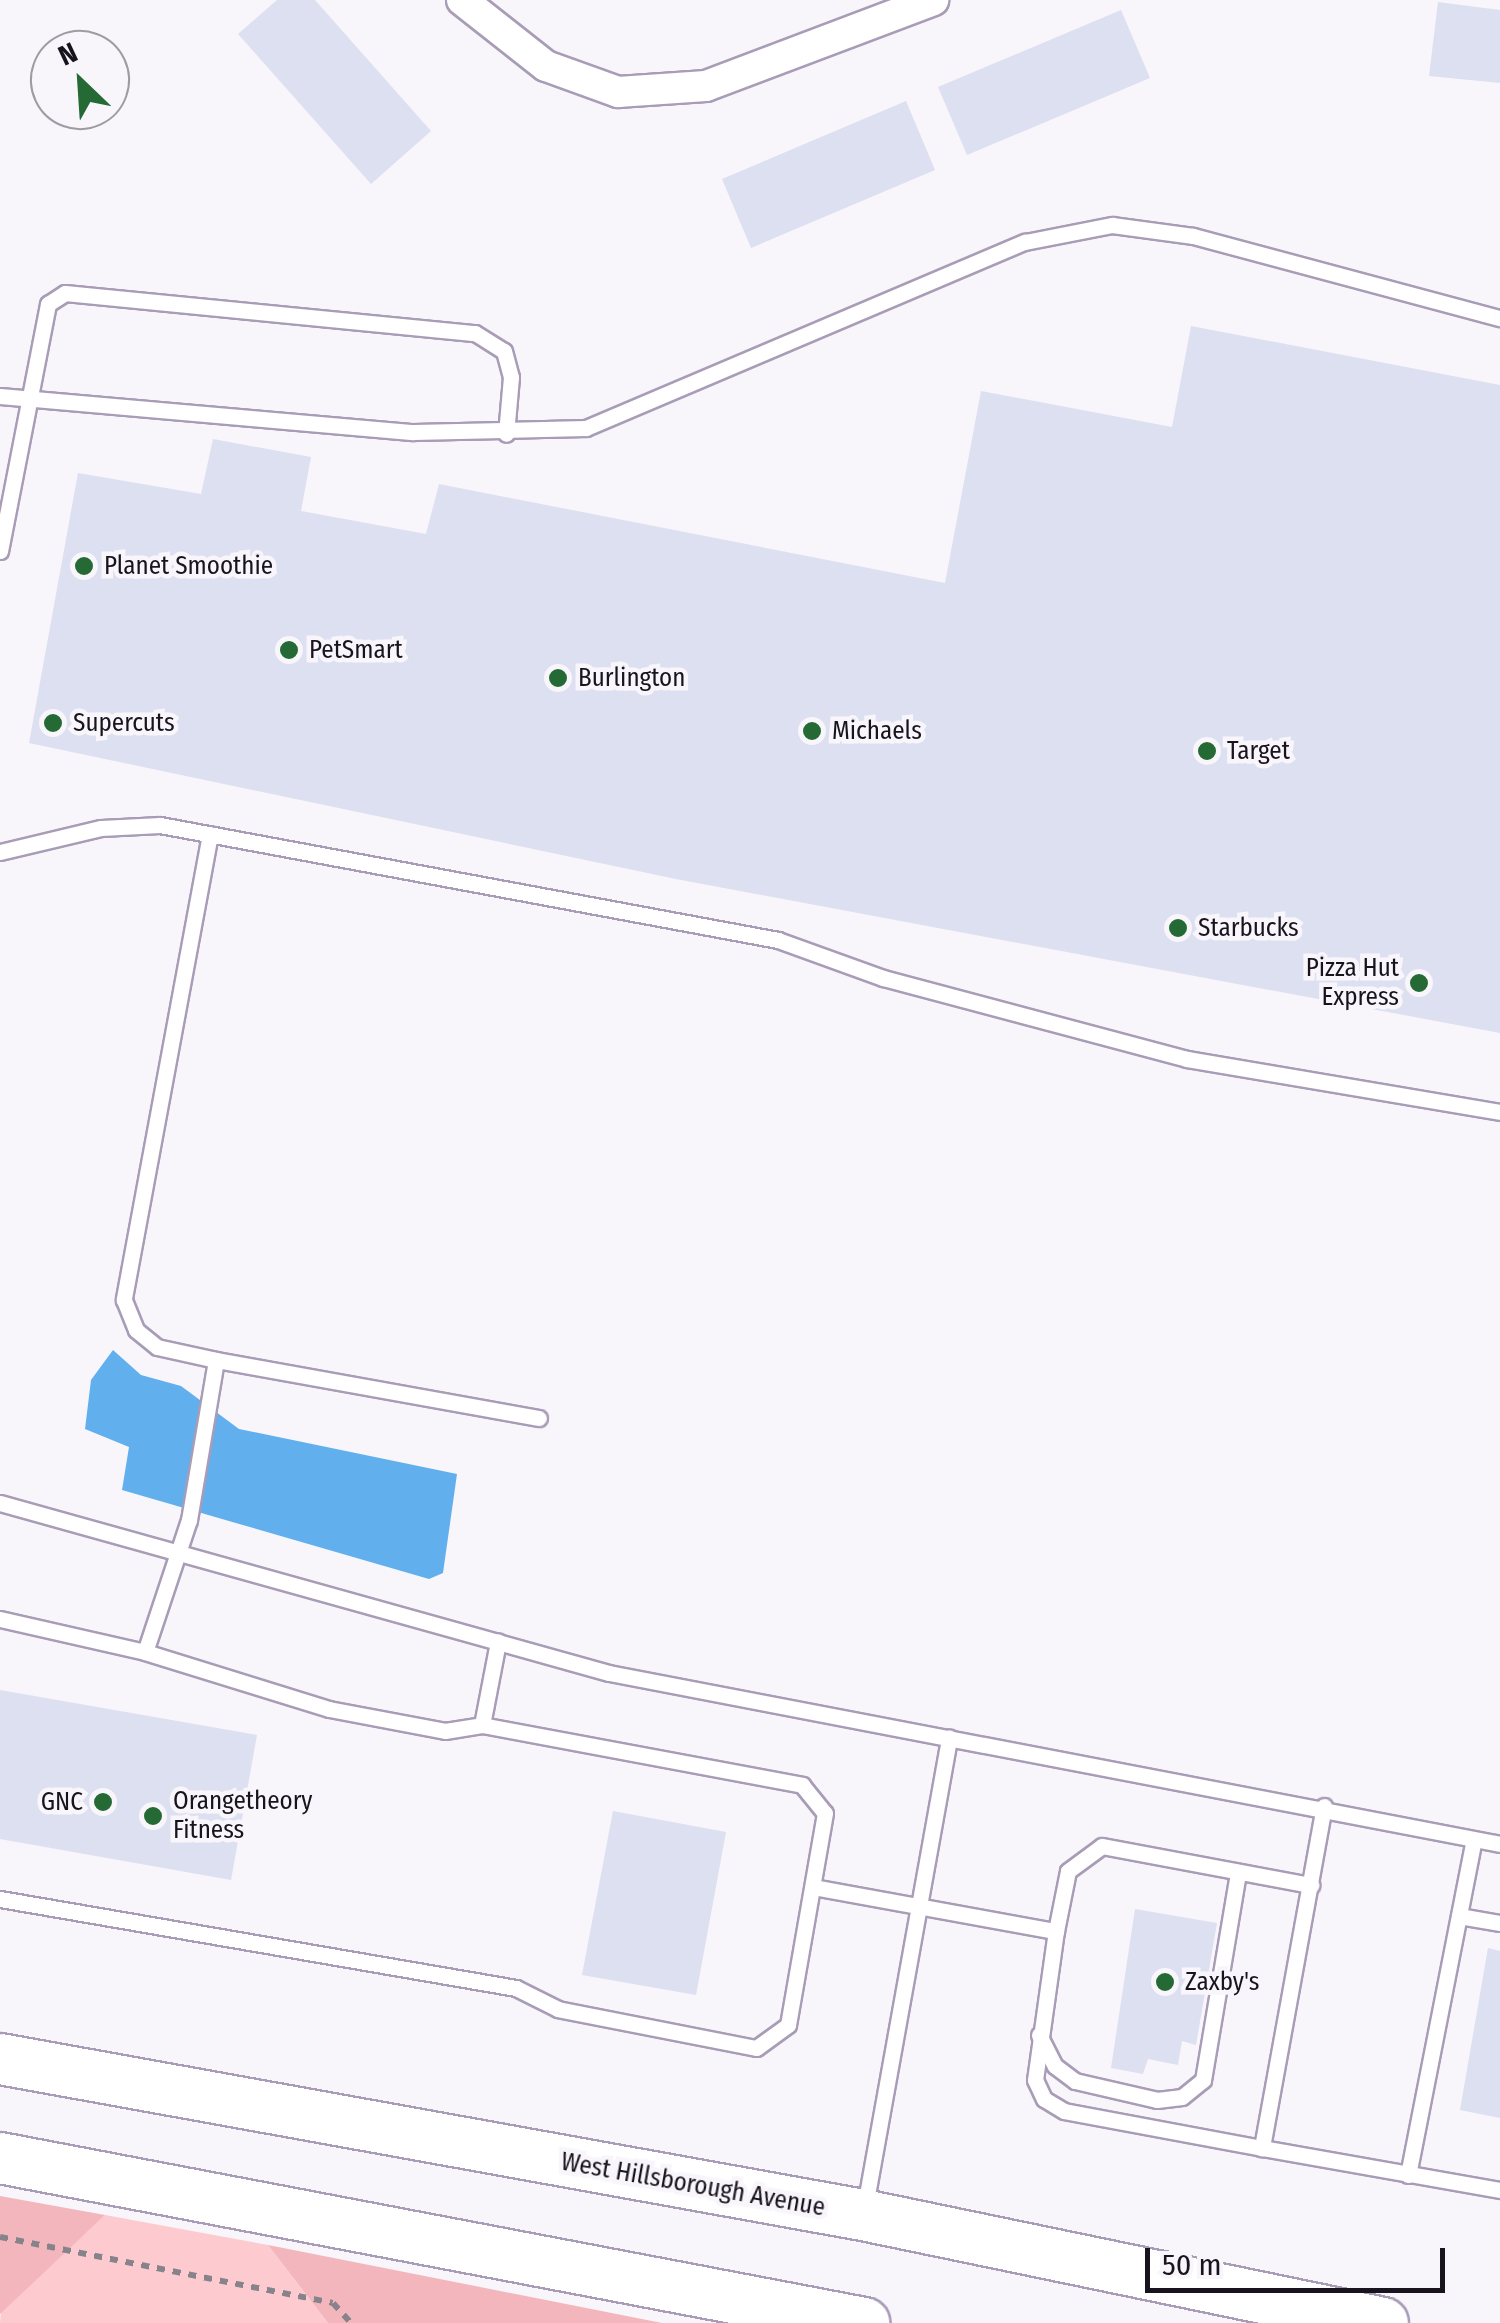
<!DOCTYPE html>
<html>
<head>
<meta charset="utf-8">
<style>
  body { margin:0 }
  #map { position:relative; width:1500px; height:2323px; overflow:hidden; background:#f8f5fb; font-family:"Fira Sans Condensed",sans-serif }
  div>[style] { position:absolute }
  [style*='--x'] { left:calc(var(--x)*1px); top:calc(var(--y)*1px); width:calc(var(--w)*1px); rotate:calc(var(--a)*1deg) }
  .green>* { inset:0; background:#fccacf }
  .forest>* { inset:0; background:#f3b6bd }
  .water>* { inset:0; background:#61b0ed }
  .building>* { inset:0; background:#dce0f1 }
  .path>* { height:6px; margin-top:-3px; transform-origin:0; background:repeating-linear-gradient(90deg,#87838b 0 8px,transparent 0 16px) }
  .roads { filter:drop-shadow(2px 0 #a99cb6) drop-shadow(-2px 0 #a99cb6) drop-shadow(0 2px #a99cb6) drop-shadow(0 -2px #a99cb6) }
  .service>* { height:15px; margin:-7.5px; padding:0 7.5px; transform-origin:7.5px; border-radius:7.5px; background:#fff }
  .minor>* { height:30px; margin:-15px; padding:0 15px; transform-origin:15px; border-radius:15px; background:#fff }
  .primary>* { height:50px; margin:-25px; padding:0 25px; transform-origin:25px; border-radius:25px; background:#fff }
  .dots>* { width:28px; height:28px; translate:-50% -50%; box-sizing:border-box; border:5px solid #f8f5fb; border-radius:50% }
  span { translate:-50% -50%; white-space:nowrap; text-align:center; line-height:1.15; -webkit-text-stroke:9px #f8f5fb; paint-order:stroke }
  .poi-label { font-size:25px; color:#18131d }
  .left { translate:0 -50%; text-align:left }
  .right { translate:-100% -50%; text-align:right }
  .street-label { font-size:25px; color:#18131d }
  .north { position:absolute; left:30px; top:30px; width:100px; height:100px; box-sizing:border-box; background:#f8f5fb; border:2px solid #9e9ba2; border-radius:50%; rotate:335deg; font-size:28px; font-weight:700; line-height:40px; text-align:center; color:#18131d }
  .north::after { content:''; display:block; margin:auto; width:35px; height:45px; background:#256934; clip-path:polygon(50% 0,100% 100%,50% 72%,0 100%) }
  .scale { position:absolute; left:1145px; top:2248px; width:300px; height:45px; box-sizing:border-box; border:5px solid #18131d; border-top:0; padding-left:12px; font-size:30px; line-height:35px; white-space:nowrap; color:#18131d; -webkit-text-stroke:8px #f8f5fb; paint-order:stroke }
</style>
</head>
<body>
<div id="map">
  <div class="green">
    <div style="clip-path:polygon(105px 2215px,268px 2245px,328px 2323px,0 2323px,1px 2311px)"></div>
  </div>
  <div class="forest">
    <div style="clip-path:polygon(0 2196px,105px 2215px,0 2314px)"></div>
    <div style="clip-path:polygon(268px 2245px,662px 2323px,328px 2323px)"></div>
  </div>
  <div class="water">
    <div style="clip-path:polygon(113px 1350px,141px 1375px,181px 1386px,239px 1429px,457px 1474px,443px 1573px,429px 1579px,122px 1490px,129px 1447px,85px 1429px,91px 1380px)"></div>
  </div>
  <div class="building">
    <div style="clip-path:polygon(277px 0,315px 0,431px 131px,371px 184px,238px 34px)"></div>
    <div style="clip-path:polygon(1438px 2px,1500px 10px,1500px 83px,1429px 76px)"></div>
    <div style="clip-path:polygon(1121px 10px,1150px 78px,967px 155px,938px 87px)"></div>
    <div style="clip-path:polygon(906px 101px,935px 170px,751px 248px,722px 179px)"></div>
    <div style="clip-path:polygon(1191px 326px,1500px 385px,1500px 1033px,676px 879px,29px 743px,78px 473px,201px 494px,213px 439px,311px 457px,301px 511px,426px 534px,439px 484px,945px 583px,981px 391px,1172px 427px)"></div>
    <div style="clip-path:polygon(0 1690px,257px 1735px,231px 1880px,0 1839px)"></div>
    <div style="clip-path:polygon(613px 1811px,726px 1832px,696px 1995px,582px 1975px)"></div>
    <div style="clip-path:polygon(1135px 1909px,1217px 1923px,1196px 2045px,1182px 2041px,1178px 2065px,1148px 2059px,1143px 2074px,1111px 2068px)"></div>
    <div style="clip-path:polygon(1488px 1948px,1500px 1951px,1500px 2118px,1460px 2110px)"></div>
  </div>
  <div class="path">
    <div style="--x:0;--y:2237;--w:339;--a:11.2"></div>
    <div style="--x:333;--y:2303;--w:27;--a:48"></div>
  </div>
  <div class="roads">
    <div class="service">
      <div style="--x:0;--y:396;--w:415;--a:5"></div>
      <div style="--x:413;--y:432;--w:173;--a:-1.3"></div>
      <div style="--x:586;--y:428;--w:477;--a:-23"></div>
      <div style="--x:1025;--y:242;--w:89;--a:-11.1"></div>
      <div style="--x:1112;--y:225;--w:82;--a:7.7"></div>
      <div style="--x:1193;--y:236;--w:318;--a:15"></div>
      <div style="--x:0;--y:551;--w:252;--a:-79"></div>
      <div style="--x:48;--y:304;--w:20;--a:-33"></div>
      <div style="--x:65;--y:293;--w:412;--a:5.6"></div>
      <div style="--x:475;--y:333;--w:34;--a:32"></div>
      <div style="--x:504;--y:351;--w:27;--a:75"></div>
      <div style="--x:511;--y:377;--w:57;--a:95"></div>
      <div style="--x:210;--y:834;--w:474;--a:100.5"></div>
      <div style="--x:124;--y:1300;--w:32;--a:68"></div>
      <div style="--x:136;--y:1330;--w:27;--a:39"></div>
      <div style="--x:157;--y:1347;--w:60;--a:12.4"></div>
      <div style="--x:216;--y:1360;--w:328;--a:10.2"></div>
      <div style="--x:0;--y:852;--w:104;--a:-13.4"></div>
      <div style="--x:101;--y:828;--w:59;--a:-2.9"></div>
      <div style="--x:160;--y:825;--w:629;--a:10.54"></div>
      <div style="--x:778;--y:940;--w:112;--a:19.9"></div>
      <div style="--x:883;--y:978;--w:315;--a:14.9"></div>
      <div style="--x:1187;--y:1059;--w:317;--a:9.6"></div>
      <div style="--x:0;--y:1503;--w:632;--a:15.6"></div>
      <div style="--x:609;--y:1673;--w:907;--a:10.86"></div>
      <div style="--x:0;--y:1619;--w:149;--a:12.8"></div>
      <div style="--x:145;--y:1652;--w:193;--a:17.2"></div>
      <div style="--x:329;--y:1709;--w:118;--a:10.7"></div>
      <div style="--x:445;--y:1731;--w:37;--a:-9"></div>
      <div style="--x:482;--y:1725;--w:326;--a:10.6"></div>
      <div style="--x:802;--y:1785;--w:36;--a:51"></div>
      <div style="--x:825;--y:1813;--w:215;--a:99.9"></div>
      <div style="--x:788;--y:2025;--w:39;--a:144"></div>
      <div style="--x:756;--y:2048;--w:202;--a:-168.9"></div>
      <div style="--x:558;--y:2009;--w:47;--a:-153.4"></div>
      <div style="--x:516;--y:1988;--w:524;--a:-170.21"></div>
      <div style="--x:145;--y:1652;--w:139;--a:-71.6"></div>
      <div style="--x:189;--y:1520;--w:162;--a:-80.4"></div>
      <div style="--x:482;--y:1725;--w:85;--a:-79.1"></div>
      <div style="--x:1324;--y:1806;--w:348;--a:100.3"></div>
      <div style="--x:1262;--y:2148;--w:242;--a:10"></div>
      <div style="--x:813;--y:1887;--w:247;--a:10.3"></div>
      <div style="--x:1459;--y:1916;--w:42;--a:9.7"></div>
      <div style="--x:1039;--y:2035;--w:35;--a:63"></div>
      <div style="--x:1055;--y:2066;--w:25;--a:37"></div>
      <div style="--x:1075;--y:2081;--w:84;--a:13"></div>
      <div style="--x:1157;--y:2100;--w:25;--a:-7"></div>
      <div style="--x:1182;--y:2097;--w:27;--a:-39"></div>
      <div style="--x:1203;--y:2080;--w:211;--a:-80.4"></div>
      <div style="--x:1262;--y:2148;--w:201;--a:-169.4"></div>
      <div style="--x:1064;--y:2111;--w:23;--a:-149"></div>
      <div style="--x:1044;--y:2099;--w:21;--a:-115"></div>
      <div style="--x:1035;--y:2080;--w:150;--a:-82"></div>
      <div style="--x:1056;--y:1931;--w:61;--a:-78.7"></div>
      <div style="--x:1068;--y:1871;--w:42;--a:-36.3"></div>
      <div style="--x:1102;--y:1846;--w:213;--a:10.6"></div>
      <div style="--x:1408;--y:2175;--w:342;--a:-78.9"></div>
      <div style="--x:865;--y:2206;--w:476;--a:-79.8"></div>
    </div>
    <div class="minor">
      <div style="--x:462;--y:0;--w:107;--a:38.2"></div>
      <div style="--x:546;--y:66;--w:77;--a:19.9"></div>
      <div style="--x:618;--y:92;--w:88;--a:-3.9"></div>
      <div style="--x:706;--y:86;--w:243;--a:-20.7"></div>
    </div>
    <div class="primary">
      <div style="--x:0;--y:2059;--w:877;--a:10.25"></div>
      <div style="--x:863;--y:2215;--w:531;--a:11.73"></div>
      <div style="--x:0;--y:2158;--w:880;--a:10.81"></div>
    </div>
  </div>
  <div class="dots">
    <div style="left:84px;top:566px;background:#256934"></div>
    <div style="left:289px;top:650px;background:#256934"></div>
    <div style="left:558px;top:678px;background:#256934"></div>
    <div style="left:53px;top:723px;background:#256934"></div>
    <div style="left:812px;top:731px;background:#256934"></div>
    <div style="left:1207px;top:751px;background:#256934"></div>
    <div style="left:1178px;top:928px;background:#256934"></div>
    <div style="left:1419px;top:983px;background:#256934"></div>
    <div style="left:103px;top:1802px;background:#256934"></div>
    <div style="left:153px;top:1816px;background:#256934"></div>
    <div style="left:1165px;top:1982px;background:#256934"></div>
  </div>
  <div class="poi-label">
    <span class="left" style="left:104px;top:566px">Planet Smoothie</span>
    <span class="left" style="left:309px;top:650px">PetSmart</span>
    <span class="left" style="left:578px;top:678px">Burlington</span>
    <span class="left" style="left:73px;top:723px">Supercuts</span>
    <span class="left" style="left:832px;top:731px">Michaels</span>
    <span class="left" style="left:1227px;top:751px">Target</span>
    <span class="left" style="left:1198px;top:928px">Starbucks</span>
    <span class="right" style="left:1399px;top:983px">Pizza Hut<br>Express</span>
    <span class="right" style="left:83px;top:1802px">GNC</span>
    <span class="left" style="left:173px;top:1816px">Orangetheory<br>Fitness</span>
    <span class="left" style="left:1185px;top:1982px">Zaxby's</span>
  </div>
  <div class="street-label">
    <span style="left:693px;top:2185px;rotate:10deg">West Hillsborough Avenue</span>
  </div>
  <div class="north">N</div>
  <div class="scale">50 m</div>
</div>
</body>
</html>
